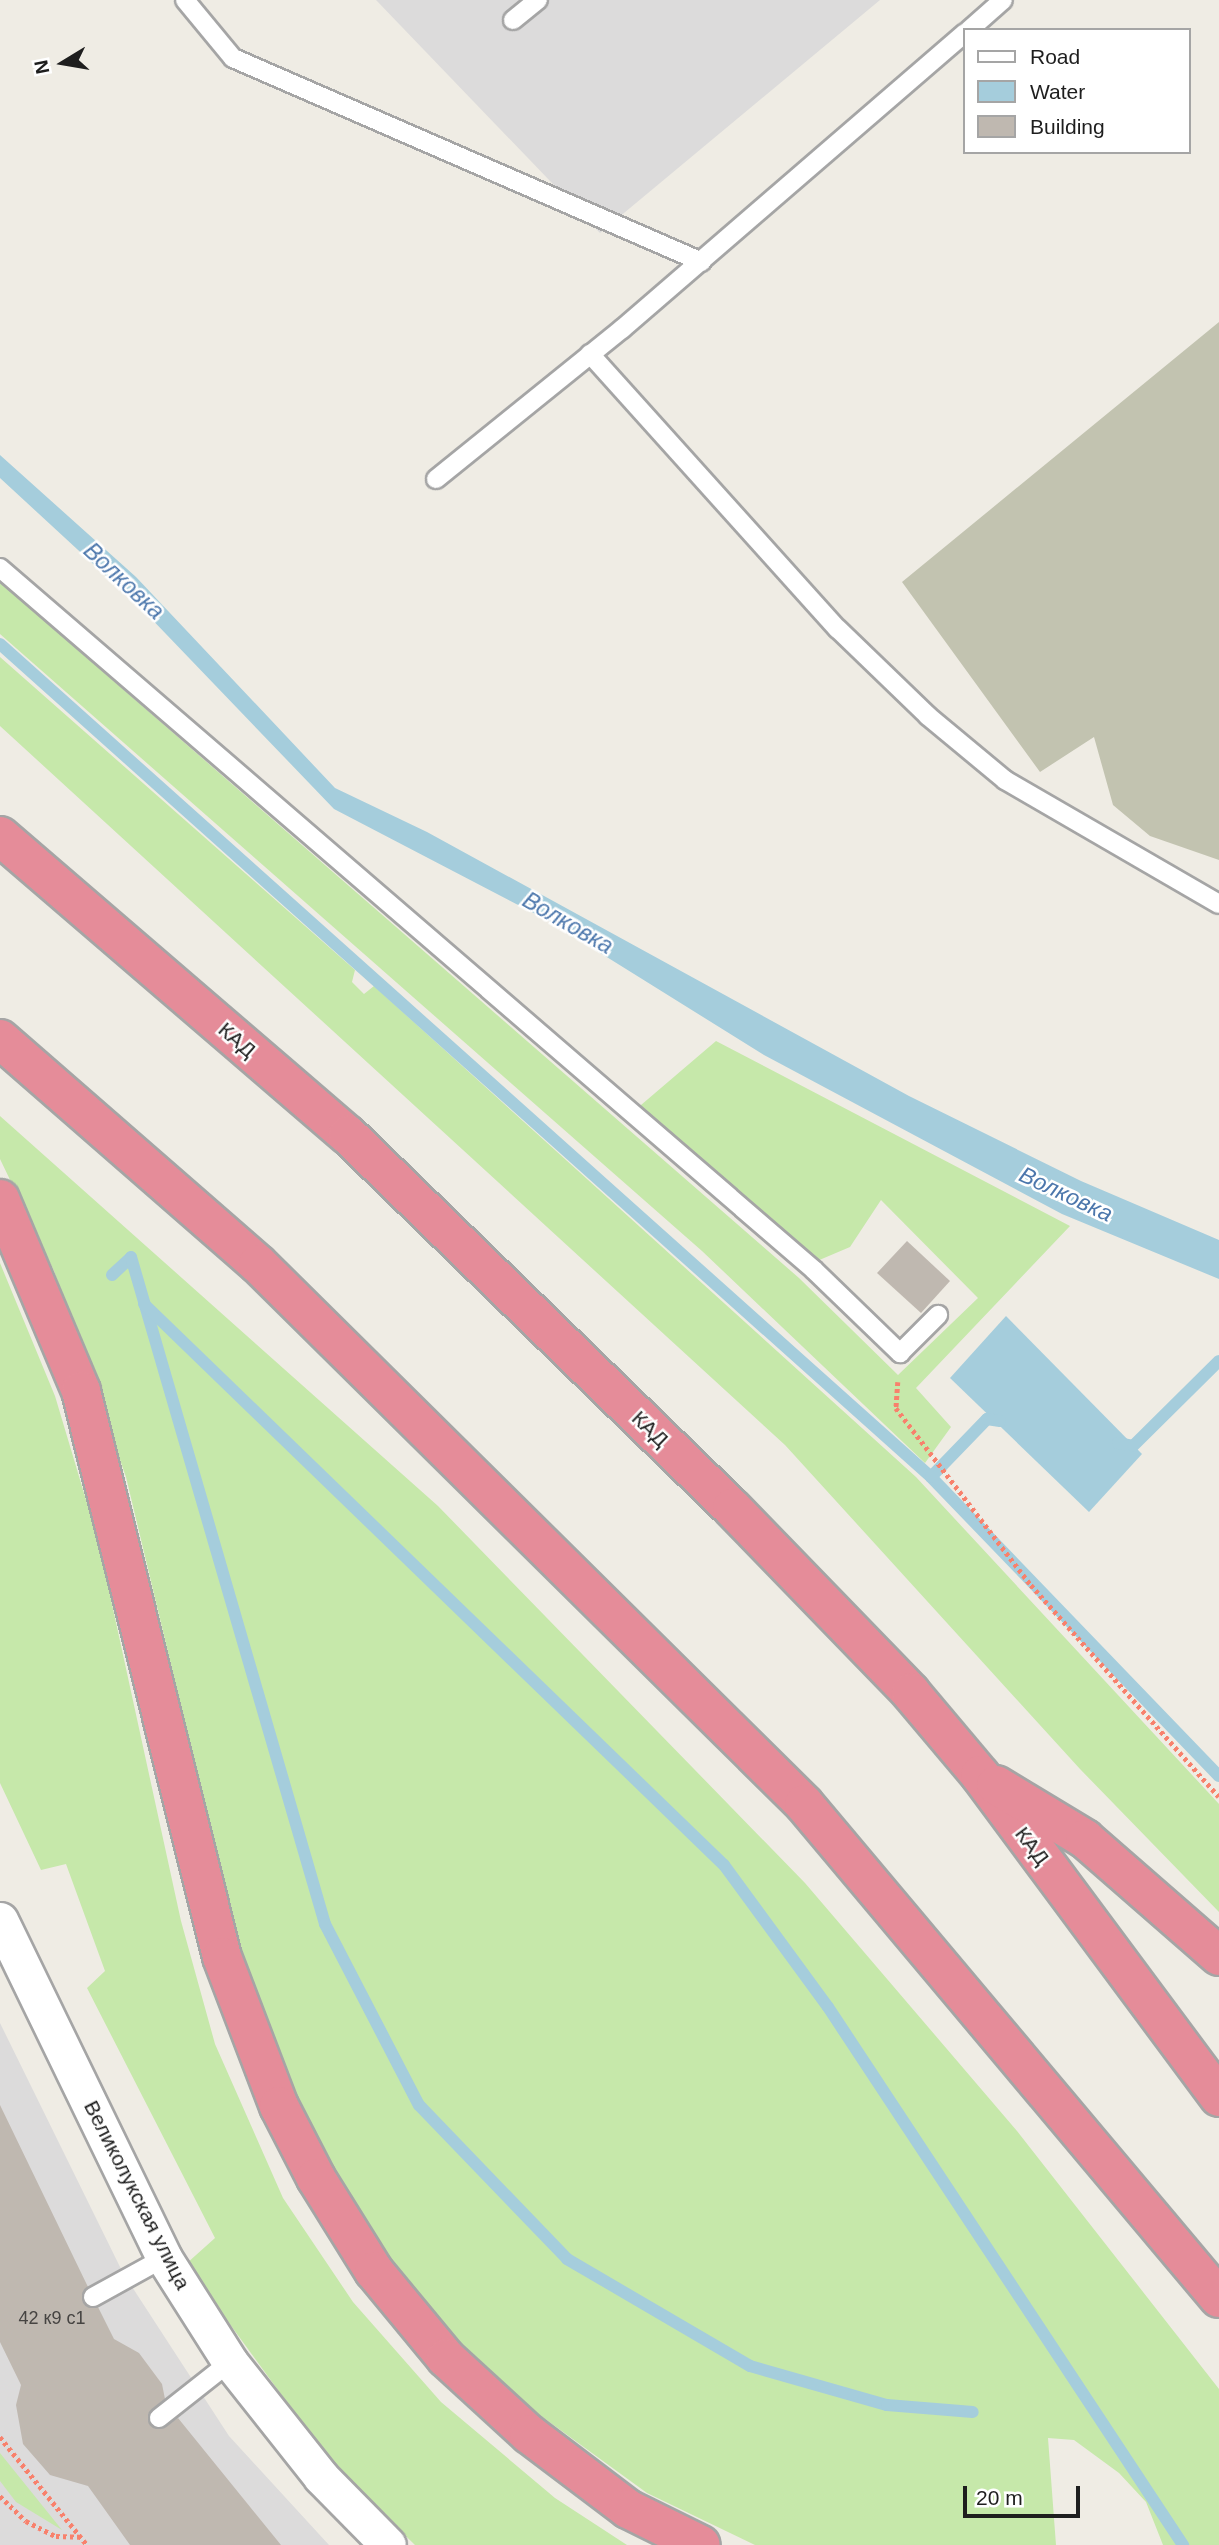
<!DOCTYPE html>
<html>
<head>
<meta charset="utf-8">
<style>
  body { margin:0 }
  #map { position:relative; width:1219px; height:2545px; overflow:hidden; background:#efece4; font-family:Arial,sans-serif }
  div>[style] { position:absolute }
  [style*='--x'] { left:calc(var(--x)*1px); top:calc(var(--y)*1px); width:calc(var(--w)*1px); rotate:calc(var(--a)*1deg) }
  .residential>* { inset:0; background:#dcdbdb }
  .construction>* { inset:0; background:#c2c3b0 }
  .grass>* { inset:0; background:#c6e8aa }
  .water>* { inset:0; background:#a5cddc }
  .stream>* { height:12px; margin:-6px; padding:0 6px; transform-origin:6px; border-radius:6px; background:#a5cddc }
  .building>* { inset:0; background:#bfb8b0 }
  .path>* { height:4.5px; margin-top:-2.25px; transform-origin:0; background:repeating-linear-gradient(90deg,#f8816c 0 3.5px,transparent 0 7px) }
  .roads { filter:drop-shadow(2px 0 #a5a5a5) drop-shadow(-2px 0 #a5a5a5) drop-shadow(0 2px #a5a5a5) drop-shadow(0 -2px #a5a5a5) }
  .lane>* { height:18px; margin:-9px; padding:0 9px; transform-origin:9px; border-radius:9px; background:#fff }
  .street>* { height:35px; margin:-17.5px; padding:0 17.5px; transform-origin:17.5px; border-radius:17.5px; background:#fff }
  .highway>* { height:38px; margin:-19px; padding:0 19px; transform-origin:19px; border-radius:19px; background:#e58c99 }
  span { translate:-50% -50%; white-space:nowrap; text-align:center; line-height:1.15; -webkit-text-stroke:5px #fff; paint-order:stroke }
  .number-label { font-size:18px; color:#464442 }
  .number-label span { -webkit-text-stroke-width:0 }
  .street-label { font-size:21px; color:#1e1e1e }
  .water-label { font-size:23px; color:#4c77ac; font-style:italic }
  .legend { position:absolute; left:963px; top:28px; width:228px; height:126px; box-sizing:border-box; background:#fff; border:2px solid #a5a5a5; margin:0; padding:9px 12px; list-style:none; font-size:21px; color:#1e1e1e }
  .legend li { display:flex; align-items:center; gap:14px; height:35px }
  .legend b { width:35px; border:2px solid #a5a5a5 }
  .north { position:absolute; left:28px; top:28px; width:70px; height:70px; -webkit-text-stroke:5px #fff; paint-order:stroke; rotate:259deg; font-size:19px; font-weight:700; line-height:28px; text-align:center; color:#1e1e1e }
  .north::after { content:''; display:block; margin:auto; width:24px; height:32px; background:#1e1e1e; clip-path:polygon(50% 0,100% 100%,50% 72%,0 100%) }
  .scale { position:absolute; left:963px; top:2486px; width:117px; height:32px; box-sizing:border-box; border:4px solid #1e1e1e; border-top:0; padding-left:9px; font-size:21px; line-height:24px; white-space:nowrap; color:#1e1e1e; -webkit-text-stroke:5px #fff; paint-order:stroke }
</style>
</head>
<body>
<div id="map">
  <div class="residential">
    <div style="clip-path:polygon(376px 0,880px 0,600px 233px)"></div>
    <div style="clip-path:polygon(0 2023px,123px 2273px,229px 2436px,329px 2545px,0 2545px)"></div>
  </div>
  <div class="construction">
    <div style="clip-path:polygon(1219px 322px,1219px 860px,1150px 836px,1113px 805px,1094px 737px,1040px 772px,902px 582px)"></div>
  </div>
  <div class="grass">
    <div style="clip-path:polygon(0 582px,799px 1278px,898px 1375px,978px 1298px,881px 1200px,850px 1247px,817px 1261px,634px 1111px,716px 1041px,1070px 1226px,916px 1388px,951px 1427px,925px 1463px,702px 1251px,0 634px)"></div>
    <div style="clip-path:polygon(0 657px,355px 970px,352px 982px,364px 994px,374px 986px,916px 1477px,1219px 1804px,1219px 1912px,1080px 1769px,785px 1445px,0 726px)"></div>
    <div style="clip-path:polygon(0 1116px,438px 1506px,805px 1883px,1017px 2131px,1219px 2389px,1219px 2545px,1163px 2545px,1146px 2502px,1119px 2473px,1074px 2440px,1048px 2438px,1056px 2545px,755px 2545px,647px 2493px,515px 2397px,461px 2347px,360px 2219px,294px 2101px,240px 1953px,126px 1477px,54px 1271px,0 1159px)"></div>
    <div style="clip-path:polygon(0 1263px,55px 1396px,98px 1540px,181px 1921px,215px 2044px,283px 2198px,353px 2302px,441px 2402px,555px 2498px,627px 2545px,415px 2545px,332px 2464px,186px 2264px,215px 2238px,87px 1988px,105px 1971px,66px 1864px,41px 1870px,0 1783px)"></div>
    <div style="clip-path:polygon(0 2453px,62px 2530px,16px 2502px,0 2481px)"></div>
  </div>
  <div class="water">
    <div style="clip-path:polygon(0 455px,136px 577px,335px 788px,427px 832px,909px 1096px,1081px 1181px,1219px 1240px,1219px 1279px,1062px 1214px,764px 1055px,549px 921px,334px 809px,142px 609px,0 478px)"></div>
    <div style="clip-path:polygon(1006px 1316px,1142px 1454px,1089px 1512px,950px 1378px)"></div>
  </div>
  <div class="stream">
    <div style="--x:0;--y:644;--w:1249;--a:41.82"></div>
    <div style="--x:931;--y:1477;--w:415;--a:46.1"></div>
    <div style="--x:112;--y:1275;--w:26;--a:-43"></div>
    <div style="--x:131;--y:1257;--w:695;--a:73.78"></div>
    <div style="--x:325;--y:1924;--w:204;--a:62.6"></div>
    <div style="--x:419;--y:2105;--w:214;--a:46.1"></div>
    <div style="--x:567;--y:2259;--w:212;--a:30.3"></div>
    <div style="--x:750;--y:2366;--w:142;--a:15.9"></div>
    <div style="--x:887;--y:2405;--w:86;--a:4.7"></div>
    <div style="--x:144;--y:1304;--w:807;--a:44.05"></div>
    <div style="--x:724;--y:1865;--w:176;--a:53.8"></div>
    <div style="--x:828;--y:2007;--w:645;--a:56.58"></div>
    <div style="--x:1118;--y:1443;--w:15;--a:11"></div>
    <div style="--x:1133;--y:1446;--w:121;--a:-44.7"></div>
    <div style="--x:931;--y:1477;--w:81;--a:-46"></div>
    <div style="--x:987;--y:1419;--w:13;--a:9"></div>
  </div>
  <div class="building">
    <div style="clip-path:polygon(907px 1241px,950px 1281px,921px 1313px,877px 1273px)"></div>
    <div style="clip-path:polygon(0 2105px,88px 2287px,83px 2303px,98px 2307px,114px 2339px,139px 2353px,162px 2384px,165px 2399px,149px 2413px,150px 2424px,161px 2429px,178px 2418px,281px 2545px,130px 2545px,88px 2486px,50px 2475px,23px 2444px,16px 2405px,21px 2385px,0 2342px)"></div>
  </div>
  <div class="path">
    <div style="--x:898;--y:1382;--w:26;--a:94"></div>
    <div style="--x:896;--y:1408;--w:223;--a:52.7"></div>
    <div style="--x:1031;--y:1585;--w:283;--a:48.4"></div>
    <div style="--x:0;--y:2437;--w:139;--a:51.1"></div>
    <div style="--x:0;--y:2496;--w:36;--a:44"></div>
    <div style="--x:26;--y:2521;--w:34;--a:27"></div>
    <div style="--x:56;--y:2536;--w:24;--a:2"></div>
  </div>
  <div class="roads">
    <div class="lane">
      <div style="--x:185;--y:0;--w:75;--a:50.4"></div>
      <div style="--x:233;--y:58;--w:511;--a:23.51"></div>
      <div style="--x:513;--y:20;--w:32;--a:-39"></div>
      <div style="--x:969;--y:30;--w:45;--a:-41.4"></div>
      <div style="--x:590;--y:354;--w:370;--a:48"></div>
      <div style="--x:838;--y:629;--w:125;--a:44"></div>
      <div style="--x:928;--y:716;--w:100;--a:39.7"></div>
      <div style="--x:1005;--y:780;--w:247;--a:30.1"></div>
      <div style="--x:436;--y:479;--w:239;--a:-38.9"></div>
      <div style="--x:622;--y:329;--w:453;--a:-40.8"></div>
      <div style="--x:0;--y:568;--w:1075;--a:40.77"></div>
      <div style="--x:814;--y:1270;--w:120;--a:44"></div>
      <div style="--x:900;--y:1353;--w:54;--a:-45"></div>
      <div style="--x:93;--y:2297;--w:81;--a:-28.8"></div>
      <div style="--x:159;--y:2418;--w:90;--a:-38.3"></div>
    </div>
    <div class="street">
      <div style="--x:0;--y:1920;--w:376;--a:64.1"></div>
      <div style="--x:164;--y:2258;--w:123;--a:57.6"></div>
      <div style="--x:230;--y:2362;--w:147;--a:51.6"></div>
      <div style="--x:321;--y:2477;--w:95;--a:45.4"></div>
    </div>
    <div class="highway">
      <div style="--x:0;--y:836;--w:459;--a:40.7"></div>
      <div style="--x:348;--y:1135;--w:535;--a:44.17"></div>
      <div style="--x:732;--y:1508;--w:257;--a:45.9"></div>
      <div style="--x:911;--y:1693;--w:107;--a:49.9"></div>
      <div style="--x:980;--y:1775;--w:401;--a:53.4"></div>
      <div style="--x:0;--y:1039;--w:342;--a:41.1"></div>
      <div style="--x:258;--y:1264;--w:768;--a:44.68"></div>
      <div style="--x:804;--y:1804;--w:645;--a:49.97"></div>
      <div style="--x:0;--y:1199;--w:208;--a:67.1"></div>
      <div style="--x:81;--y:1391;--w:583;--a:76.01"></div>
      <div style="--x:222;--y:1957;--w:160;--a:69.1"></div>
      <div style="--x:279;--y:2106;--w:81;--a:62.8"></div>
      <div style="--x:316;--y:2178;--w:110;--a:58.1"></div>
      <div style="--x:374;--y:2271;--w:113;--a:50.4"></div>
      <div style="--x:446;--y:2358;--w:113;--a:42.5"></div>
      <div style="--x:529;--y:2434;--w:124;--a:37.1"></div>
      <div style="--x:628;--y:2509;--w:81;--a:26.3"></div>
      <div style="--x:996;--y:1785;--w:104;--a:31.2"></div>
      <div style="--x:1085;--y:1839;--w:178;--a:41.1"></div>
    </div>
  </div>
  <div class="number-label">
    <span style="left:52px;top:2318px">42 к9 с1</span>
  </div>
  <div class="street-label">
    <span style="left:237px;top:1040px;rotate:41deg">КАД</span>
    <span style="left:650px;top:1429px;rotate:44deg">КАД</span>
    <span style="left:1032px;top:1846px;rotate:53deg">КАД</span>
    <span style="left:137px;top:2195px;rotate:63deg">Великолукская улица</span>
  </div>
  <div class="water-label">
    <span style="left:124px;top:581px;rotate:43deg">Волковка</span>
    <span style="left:568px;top:923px;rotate:30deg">Волковка</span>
    <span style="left:1066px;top:1194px;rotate:25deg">Волковка</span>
  </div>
  <ul class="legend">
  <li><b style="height:9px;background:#fff"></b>Road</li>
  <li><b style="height:19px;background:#a5cddc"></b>Water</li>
  <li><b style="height:19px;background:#bfb8b0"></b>Building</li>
  </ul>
  <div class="north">N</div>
  <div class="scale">20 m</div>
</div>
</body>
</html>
